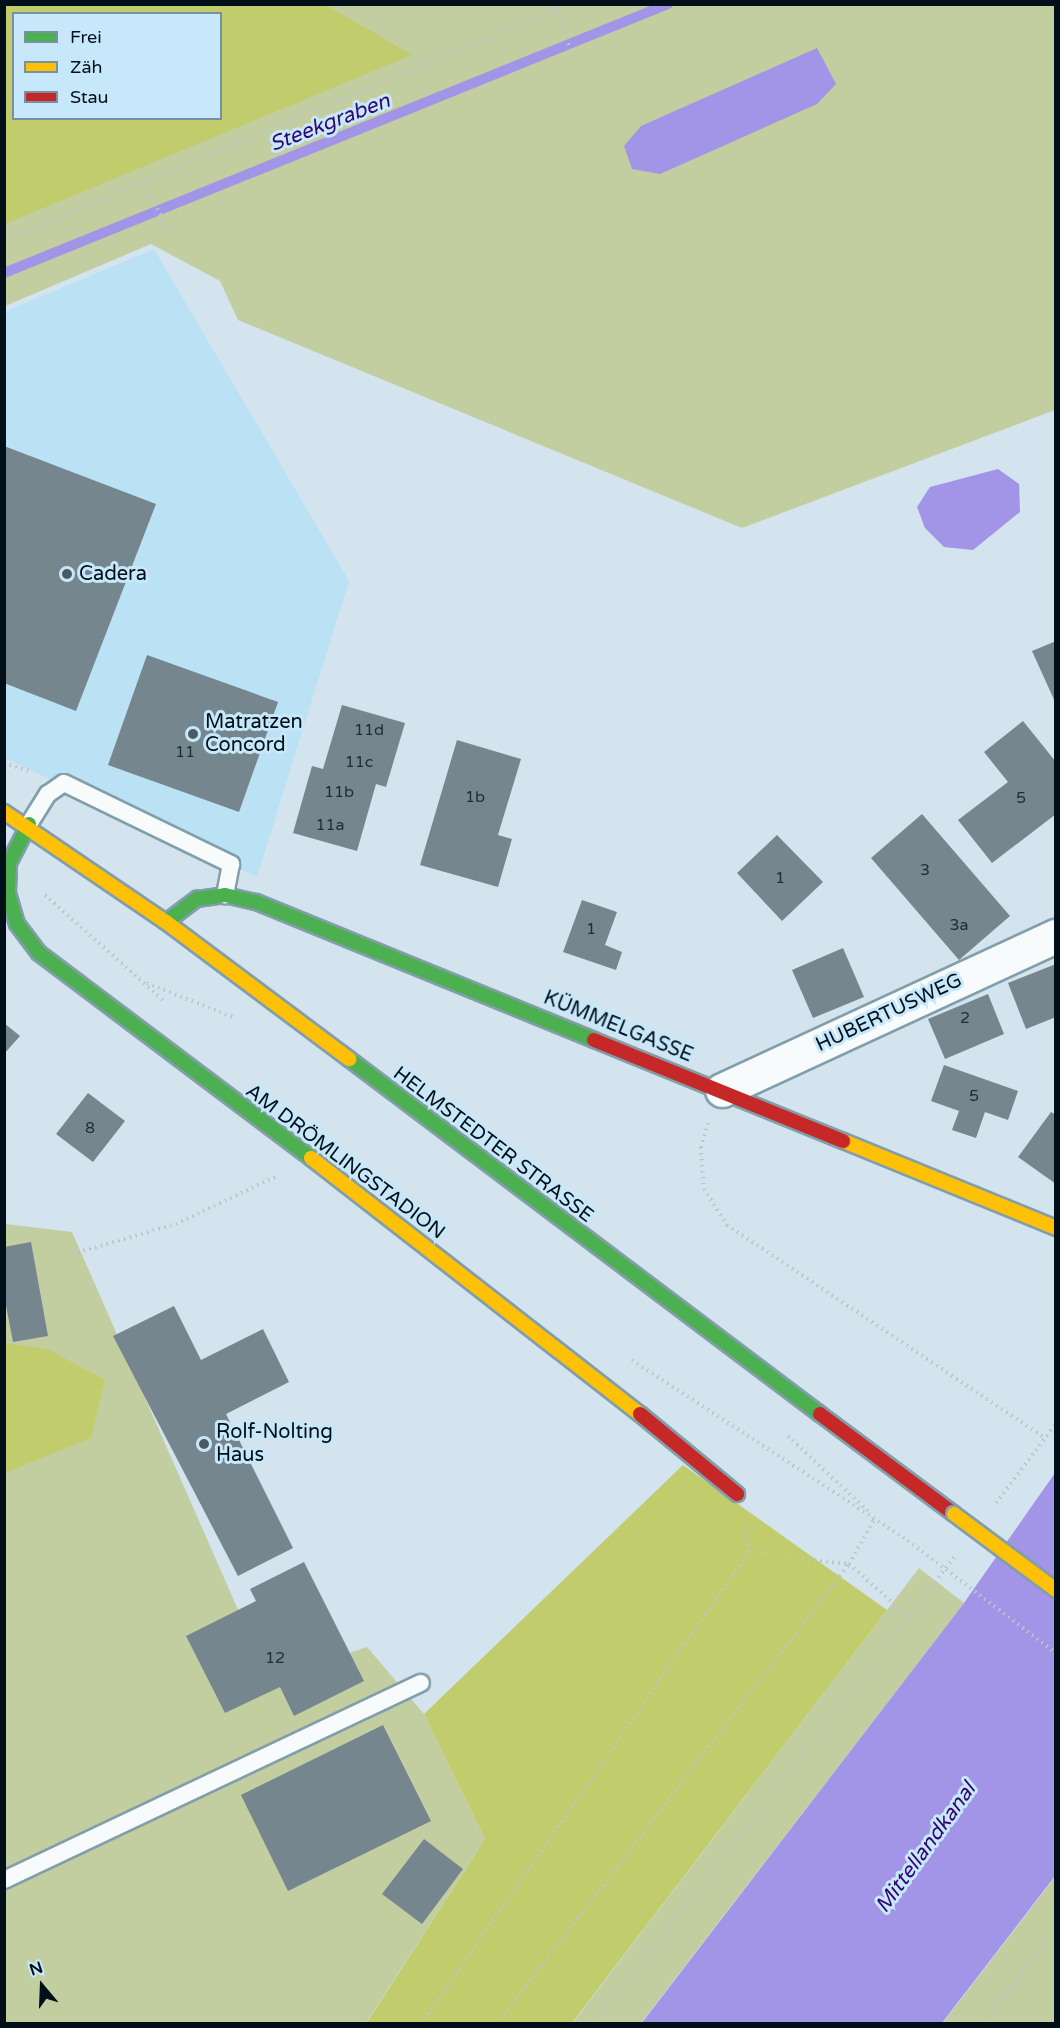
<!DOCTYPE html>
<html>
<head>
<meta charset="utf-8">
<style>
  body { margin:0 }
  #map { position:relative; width:1060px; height:2028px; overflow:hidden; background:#d3e4ee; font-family:"Varela Round",sans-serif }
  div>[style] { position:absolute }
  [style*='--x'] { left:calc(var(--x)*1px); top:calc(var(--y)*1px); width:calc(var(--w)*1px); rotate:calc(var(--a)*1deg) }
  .built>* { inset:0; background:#bbe1f5 }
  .green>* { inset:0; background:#c2cda0 }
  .forest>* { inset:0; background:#c1cc6c }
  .water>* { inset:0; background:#a294e7 }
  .stream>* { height:10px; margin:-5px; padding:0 5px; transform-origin:5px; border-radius:5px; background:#a294e7 }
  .building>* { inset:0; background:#76868f }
  .path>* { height:4px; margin-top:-2px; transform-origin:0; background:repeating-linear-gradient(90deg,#bec4c8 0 1.5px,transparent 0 6px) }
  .roads { filter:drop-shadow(2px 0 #829eaa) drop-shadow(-2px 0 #829eaa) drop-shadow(0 2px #829eaa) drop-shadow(0 -2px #829eaa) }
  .lane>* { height:16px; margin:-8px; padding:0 8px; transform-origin:8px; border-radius:8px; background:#f8fbfc }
  .street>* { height:33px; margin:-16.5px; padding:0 16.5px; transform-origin:16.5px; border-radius:16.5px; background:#f8fbfc }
  .fast>* { height:14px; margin:-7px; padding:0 7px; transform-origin:7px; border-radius:7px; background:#4caf50 }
  .slow>* { height:14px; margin:-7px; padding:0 7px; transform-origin:7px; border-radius:7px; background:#ffc107 }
  .jam>* { height:14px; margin:-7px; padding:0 7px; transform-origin:7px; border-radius:7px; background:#c62828 }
  .path-bridge>* { height:4px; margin-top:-2px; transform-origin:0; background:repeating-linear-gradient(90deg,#bec4c8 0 1.5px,transparent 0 6px) }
  .bridges { filter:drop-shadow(2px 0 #829eaa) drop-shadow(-2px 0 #829eaa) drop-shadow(0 2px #829eaa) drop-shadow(0 -2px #829eaa) }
  .slow-bridge>* { height:14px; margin:-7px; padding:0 7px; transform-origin:7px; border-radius:7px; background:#ffc107 }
  .dots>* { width:16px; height:16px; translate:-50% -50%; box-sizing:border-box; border:3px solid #c7e8fa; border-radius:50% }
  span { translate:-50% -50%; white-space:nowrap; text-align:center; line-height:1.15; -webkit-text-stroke:6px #c7e8fa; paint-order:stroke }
  .number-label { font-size:16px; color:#1e2d36 }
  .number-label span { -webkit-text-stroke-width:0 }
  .poi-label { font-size:20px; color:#000f18 }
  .left { translate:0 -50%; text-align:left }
  .street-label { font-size:20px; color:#000f18 }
  .water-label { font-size:21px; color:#330571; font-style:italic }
  .frame { position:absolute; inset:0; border:6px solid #000f18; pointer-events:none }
  .legend { position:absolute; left:12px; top:12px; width:210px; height:108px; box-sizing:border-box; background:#c7e8fa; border:2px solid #7791a0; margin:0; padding:8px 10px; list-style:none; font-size:18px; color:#000f18 }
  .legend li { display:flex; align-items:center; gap:12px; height:30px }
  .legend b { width:30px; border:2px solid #7791a0 }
  .north { position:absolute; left:12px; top:1956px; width:60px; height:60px; -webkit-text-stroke:4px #c7e8fa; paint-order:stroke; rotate:341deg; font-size:16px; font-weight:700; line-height:24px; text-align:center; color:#000f18 }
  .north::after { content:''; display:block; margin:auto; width:21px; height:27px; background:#000f18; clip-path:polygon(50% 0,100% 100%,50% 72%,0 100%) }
</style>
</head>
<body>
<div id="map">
  <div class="built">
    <div style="clip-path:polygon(154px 249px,349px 581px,257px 877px,5px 758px,4px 312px)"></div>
  </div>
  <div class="green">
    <div style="clip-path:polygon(evenodd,5px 5px,1055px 5px,1055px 410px,742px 528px,238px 320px,220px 281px,151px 244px,5px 306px,5px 5px,14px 14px,220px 14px,220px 118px,14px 118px,14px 14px)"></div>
    <div style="clip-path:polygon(5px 1224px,72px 1232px,269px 1680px,367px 1647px,424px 1714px,485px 1839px,366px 2023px,5px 2024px)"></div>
    <div style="clip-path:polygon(919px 1568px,964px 1603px,641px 2023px,572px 2024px)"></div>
    <div style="clip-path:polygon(1055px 1877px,1055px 2023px,942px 2024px,969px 1989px)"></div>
  </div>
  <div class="forest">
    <div style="clip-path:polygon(evenodd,5px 4px,326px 5px,412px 55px,5px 224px,5px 4px,14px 14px,220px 14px,220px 118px,14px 118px,14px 14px)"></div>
    <div style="clip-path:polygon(4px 1343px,47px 1349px,105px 1380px,91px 1438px,5px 1473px)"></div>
    <div style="clip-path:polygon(683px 1465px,887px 1610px,572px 2023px,366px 2024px,485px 1839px,424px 1714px)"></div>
  </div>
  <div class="water">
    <div style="clip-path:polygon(817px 48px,836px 84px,817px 104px,660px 174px,632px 169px,624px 146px,641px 126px)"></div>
    <div style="clip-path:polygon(998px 469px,1019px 484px,1020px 512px,973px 550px,944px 547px,925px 528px,917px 507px,930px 487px)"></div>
    <div style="clip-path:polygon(1055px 1473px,1055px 1876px,942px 2023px,641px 2024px,964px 1603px)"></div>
  </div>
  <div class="stream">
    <div style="--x:4;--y:273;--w:716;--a:-22.05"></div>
  </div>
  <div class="building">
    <div style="clip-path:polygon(4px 446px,156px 504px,76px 711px,4px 683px)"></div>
    <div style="clip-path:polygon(1056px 641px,1056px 704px,1032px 651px)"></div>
    <div style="clip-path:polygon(147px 655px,278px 702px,239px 812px,108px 765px)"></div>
    <div style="clip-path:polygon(342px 705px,405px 723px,386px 787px,376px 784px,357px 851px,293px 833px,312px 766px,323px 769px)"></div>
    <div style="clip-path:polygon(1023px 721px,1056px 762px,1056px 814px,992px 863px,958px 820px,1008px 782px,984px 752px)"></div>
    <div style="clip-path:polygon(457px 740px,521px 759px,498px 835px,512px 839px,498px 887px,420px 865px)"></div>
    <div style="clip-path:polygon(922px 814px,1010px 916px,959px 960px,871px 858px)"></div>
    <div style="clip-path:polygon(777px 835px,823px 882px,782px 921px,737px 873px)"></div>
    <div style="clip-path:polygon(582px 900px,617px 912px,605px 945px,622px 952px,616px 970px,563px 952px)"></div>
    <div style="clip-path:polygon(843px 948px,864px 997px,813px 1018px,792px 970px)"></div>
    <div style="clip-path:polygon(1056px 964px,1056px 1017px,1026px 1029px,1008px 983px)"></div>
    <div style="clip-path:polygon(988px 994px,1004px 1034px,945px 1059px,928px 1019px)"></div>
    <div style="clip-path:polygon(4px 1023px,20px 1036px,4px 1054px)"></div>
    <div style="clip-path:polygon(944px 1065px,1018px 1091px,1008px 1120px,985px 1112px,976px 1138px,952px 1130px,959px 1111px,931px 1101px)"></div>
    <div style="clip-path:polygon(88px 1093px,125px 1121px,93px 1162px,56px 1134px)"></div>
    <div style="clip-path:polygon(1051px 1112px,1056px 1115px,1056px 1184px,1018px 1157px)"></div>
    <div style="clip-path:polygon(31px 1242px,48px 1336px,13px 1342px,4px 1295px,4px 1247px)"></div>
    <div style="clip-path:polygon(174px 1306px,201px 1360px,263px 1329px,289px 1382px,226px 1414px,293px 1548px,238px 1576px,113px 1336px)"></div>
    <div style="clip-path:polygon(304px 1562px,364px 1681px,294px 1716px,280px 1687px,225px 1713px,186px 1636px,256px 1601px,250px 1589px)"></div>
    <div style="clip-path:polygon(383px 1725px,431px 1821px,288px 1891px,241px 1795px)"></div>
    <div style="clip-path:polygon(424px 1839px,463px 1869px,422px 1924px,382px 1894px)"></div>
  </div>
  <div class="path">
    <div style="--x:555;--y:10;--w:52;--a:68.4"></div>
    <div style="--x:143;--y:182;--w:58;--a:62.1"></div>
    <div style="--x:4;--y:240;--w:611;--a:-22.71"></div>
    <div style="--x:4;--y:763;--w:29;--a:18"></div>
    <div style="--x:45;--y:895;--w:161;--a:41.7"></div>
    <div style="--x:147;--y:983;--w:92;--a:21.8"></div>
    <div style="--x:708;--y:1123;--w:25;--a:106"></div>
    <div style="--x:701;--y:1147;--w:42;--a:85.9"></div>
    <div style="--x:704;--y:1189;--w:43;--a:57.4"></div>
    <div style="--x:727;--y:1225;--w:383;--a:33.8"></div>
    <div style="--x:72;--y:1254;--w:108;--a:-16.1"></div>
    <div style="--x:176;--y:1224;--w:114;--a:-25.4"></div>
    <div style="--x:632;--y:1360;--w:324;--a:33.2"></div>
    <div style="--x:788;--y:1436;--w:110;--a:43.2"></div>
    <div style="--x:996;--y:1503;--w:99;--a:-52.8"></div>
    <div style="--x:749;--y:1552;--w:101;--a:6.8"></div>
    <div style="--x:849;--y:1564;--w:80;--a:41.5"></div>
    <div style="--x:421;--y:2024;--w:575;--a:-55.2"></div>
    <div style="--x:749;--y:1552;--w:27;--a:-100"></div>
    <div style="--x:497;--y:2024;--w:579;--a:-52.58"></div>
    <div style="--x:849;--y:1564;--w:53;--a:-60.5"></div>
    <div style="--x:594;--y:2024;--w:591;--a:-52.35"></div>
    <div style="--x:983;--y:2024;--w:121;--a:-53"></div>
    <div style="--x:1047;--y:2024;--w:15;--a:-53"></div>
  </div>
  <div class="roads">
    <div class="lane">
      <div style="--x:29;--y:824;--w:36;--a:-58"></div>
      <div style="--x:48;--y:794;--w:19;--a:-35"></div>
      <div style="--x:64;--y:783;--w:186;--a:25.9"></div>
      <div style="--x:231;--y:864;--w:32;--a:101"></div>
      <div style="--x:4;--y:1880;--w:461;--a:-25.3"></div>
    </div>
    <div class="street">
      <div style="--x:722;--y:1090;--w:368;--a:-24.8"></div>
    </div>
    <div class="fast">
      <div style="--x:29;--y:824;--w:44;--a:117.1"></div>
      <div style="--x:9;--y:863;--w:30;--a:92"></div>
      <div style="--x:8;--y:893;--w:32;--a:74"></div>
      <div style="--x:17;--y:924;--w:36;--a:53"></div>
      <div style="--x:39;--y:953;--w:341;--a:37"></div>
      <div style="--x:166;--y:922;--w:39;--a:-37"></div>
      <div style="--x:197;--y:899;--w:28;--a:-8"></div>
      <div style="--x:225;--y:895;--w:32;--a:13"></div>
      <div style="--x:256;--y:902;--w:365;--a:22.2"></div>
      <div style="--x:349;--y:1059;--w:590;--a:37.01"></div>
    </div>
    <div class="slow">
      <div style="--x:4;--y:812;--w:196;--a:34.2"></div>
      <div style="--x:166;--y:922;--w:229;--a:36.8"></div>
      <div style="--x:843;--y:1141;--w:230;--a:22.2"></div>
      <div style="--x:311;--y:1158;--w:417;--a:37.9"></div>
    </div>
    <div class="jam">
      <div style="--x:594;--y:1040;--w:269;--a:22.1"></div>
      <div style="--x:640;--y:1414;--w:126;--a:39.5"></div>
      <div style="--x:820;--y:1414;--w:167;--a:36.7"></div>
    </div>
  </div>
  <div class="path-bridge">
    <div style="--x:903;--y:1537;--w:192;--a:37.2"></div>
  </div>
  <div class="bridges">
    <div class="slow-bridge">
      <div style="--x:954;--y:1514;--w:127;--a:36.7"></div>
    </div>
  </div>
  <div class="dots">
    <div style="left:67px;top:574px;background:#4a5a63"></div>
    <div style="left:193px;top:734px;background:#4a5a63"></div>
    <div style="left:204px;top:1444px;background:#4a5a63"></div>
  </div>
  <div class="number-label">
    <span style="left:369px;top:730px">11d</span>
    <span style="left:185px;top:752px">11</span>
    <span style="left:359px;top:762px">11c</span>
    <span style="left:339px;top:792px">11b</span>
    <span style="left:475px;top:797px">1b</span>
    <span style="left:1021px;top:798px">5</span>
    <span style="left:330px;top:825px">11a</span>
    <span style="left:925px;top:870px">3</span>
    <span style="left:780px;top:878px">1</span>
    <span style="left:959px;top:925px">3a</span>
    <span style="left:591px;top:929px">1</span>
    <span style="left:965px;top:1018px">2</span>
    <span style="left:974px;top:1096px">5</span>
    <span style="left:90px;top:1128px">8</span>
    <span style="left:275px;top:1658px">12</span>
  </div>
  <div class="poi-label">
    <span class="left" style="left:79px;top:574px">Cadera</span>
    <span class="left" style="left:205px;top:734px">Matratzen<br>Concord</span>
    <span class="left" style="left:216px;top:1444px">Rolf-Nolting<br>Haus</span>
  </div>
  <div class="street-label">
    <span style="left:889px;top:1013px;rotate:-25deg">HUBERTUSWEG</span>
    <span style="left:618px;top:1027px;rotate:22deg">KÜMMELGASSE</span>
    <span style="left:493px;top:1145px;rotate:37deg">HELMSTEDTER STRASSE</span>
    <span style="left:345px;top:1162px;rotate:37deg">AM DRÖMLINGSTADION</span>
  </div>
  <div class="water-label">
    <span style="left:330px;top:123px;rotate:-21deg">Steekgraben</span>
    <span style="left:926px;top:1848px;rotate:-54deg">Mittellandkanal</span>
  </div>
  <div class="frame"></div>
  <ul class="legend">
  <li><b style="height:8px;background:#4caf50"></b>Frei</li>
  <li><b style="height:8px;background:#ffc107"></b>Zäh</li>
  <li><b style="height:8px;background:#c62828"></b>Stau</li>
  </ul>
  <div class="north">N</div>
</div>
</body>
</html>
